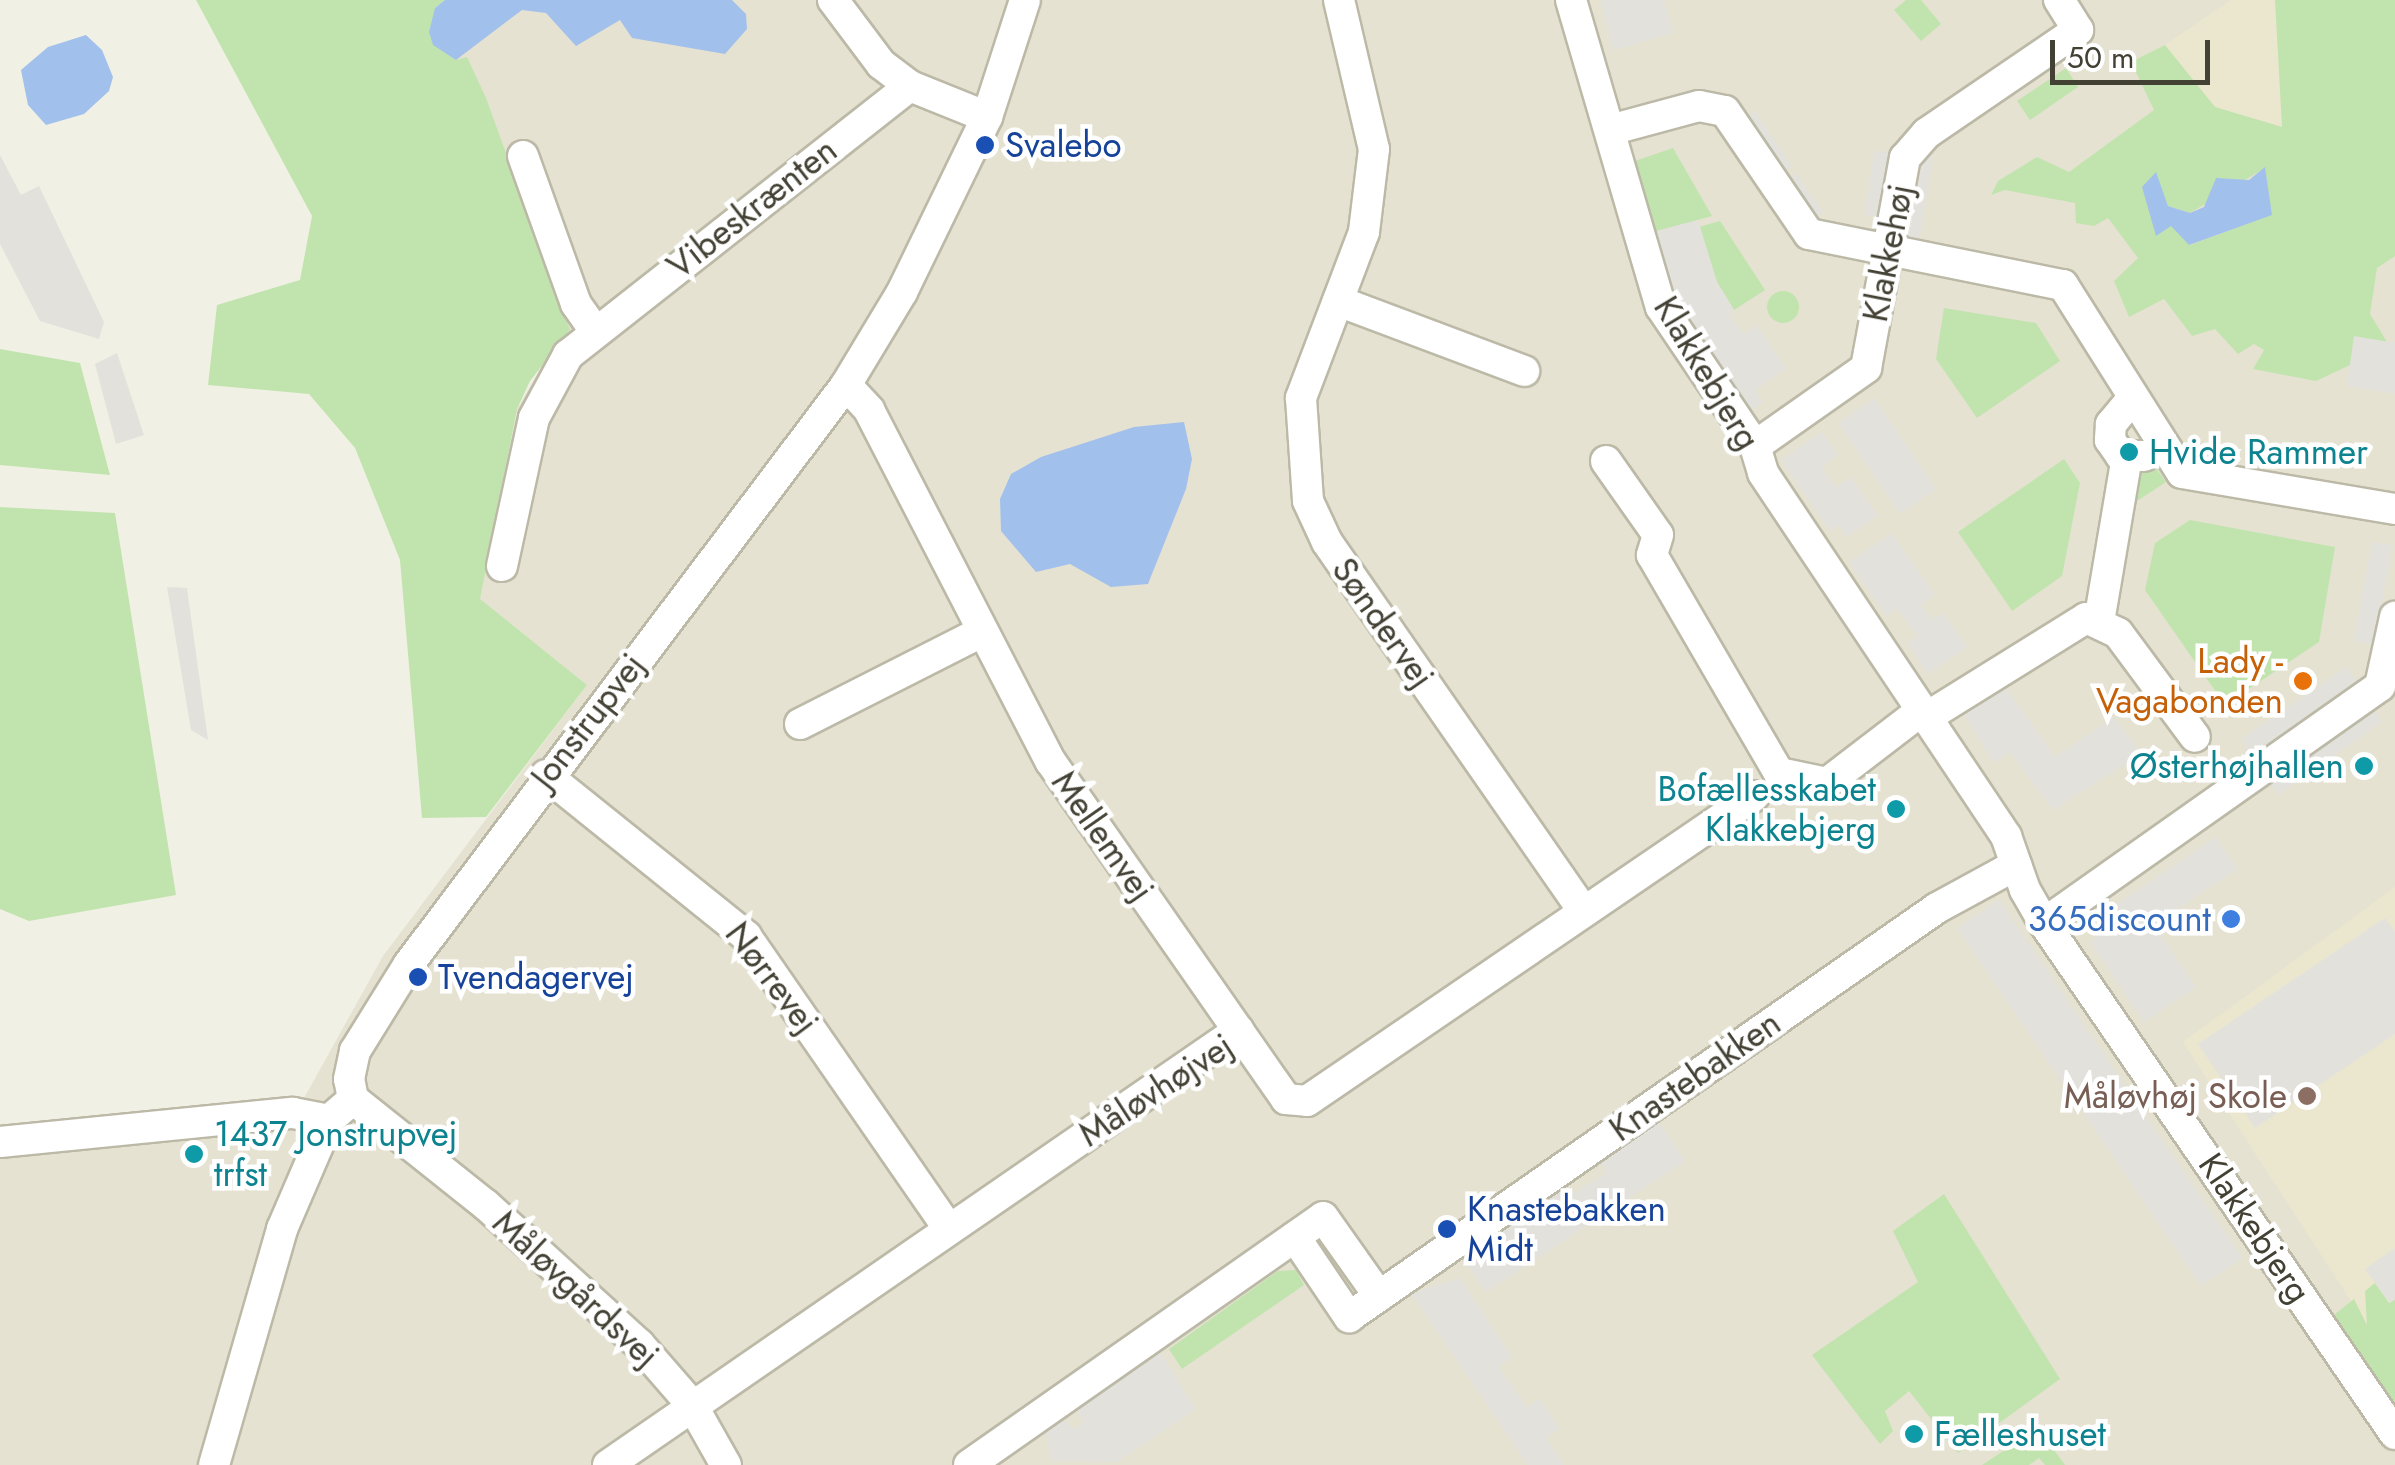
<!DOCTYPE html>
<html>
<head>
<meta charset="utf-8">
<style>
  body { margin:0 }
  #map { position:relative; width:2395px; height:1465px; overflow:hidden; background:#f1f0e4; font-family:Jost,sans-serif }
  div>[style] { position:absolute }
  [style*='--x'] { left:calc(var(--x)*1px); top:calc(var(--y)*1px); width:calc(var(--w)*1px); rotate:calc(var(--a)*1deg) }
  .residential>* { inset:0; background:#e5e2d2 }
  .education>* { inset:0; background:#eae7ce }
  .green>* { inset:0; background:#c1e4ae }
  .round { border-radius:50% }
  .parking>* { inset:0; background:#e2e1dc }
  .water>* { inset:0; background:#a2c0ec }
  .roads { filter:drop-shadow(2px 0 #bcb9a7) drop-shadow(-2px 0 #bcb9a7) drop-shadow(0 2px #bcb9a7) drop-shadow(0 -2px #bcb9a7) }
  .minor>* { height:30px; margin:-15px; padding:0 15px; transform-origin:15px; border-radius:15px; background:#fff }
  .dots>* { width:28px; height:28px; translate:-50% -50%; box-sizing:border-box; border:5px solid #fff; border-radius:50% }
  span { translate:-50% -50%; white-space:nowrap; text-align:center; line-height:1.15; -webkit-text-stroke:9px #fff; paint-order:stroke }
  .transit-label { font-size:35px; color:#164399 }
  .left { translate:0 -50%; text-align:left }
  .street-label { font-size:35px; color:#434034 }
  .culture-label { font-size:35px; color:#0d838f }
  .right { translate:-100% -50%; text-align:right }
  .food-label { font-size:35px; color:#c56008 }
  .shop-label { font-size:35px; color:#366cbe }
  .education-label { font-size:35px; color:#785e54 }
  .scale { position:absolute; left:2050px; top:40px; width:160px; height:45px; box-sizing:border-box; border:5px solid #434034; border-top:0; padding-left:12px; font-size:30px; line-height:35px; white-space:nowrap; color:#434034; -webkit-text-stroke:8px #fff; paint-order:stroke }
</style>
</head>
<body>
<div id="map">
  <div class="residential">
    <div style="clip-path:polygon(437px 0,2395px 0,2395px 1465px,0 1465px,0 1131px,304px 1098px,383px 956px,587px 685px,479px 599px,517px 409px,546px 359px)"></div>
  </div>
  <div class="education">
    <div style="clip-path:polygon(2231px 0,2275px 0,2283px 127px,2215px 107px,2165px 45px)"></div>
    <div style="clip-path:polygon(2395px 887px,2395px 1369px,2183px 1042px)"></div>
  </div>
  <div class="green">
    <div style="clip-path:polygon(196px 0,445px 0,435px 8px,456px 60px,467px 57px,486px 98px,570px 330px,530px 381px,517px 409px,480px 599px,587px 685px,486px 817px,422px 818px,400px 560px,355px 448px,309px 394px,208px 385px,217px 305px,300px 280px,312px 216px)"></div>
    <div style="clip-path:polygon(1906px 0,1921px 0,1941px 24px,1921px 41px,1894px 10px)"></div>
    <div style="clip-path:polygon(evenodd,2275px 0,2395px 0,2395px 256px,2377px 268px,2370px 314px,2387px 342px,2355px 337px,2350px 365px,2316px 381px,2253px 369px,2264px 350px,2254px 344px,2238px 354px,2215px 329px,2192px 336px,2164px 299px,2129px 317px,2114px 281px,2138px 258px,2108px 218px,2094px 226px,2076px 223px,2075px 203px,2005px 190px,1991px 195px,1998px 181px,2037px 157px,2069px 172px,2154px 110px,2131px 62px,2165px 45px,2215px 107px,2282px 127px,2275px 0,2265px 168px,2271px 215px,2190px 245px,2171px 225px,2157px 235px,2155px 173px,2168px 206px,2190px 213px,2265px 168px)"></div>
    <div style="clip-path:polygon(2066px 68px,2078px 87px,2030px 120px,2017px 101px)"></div>
    <div style="clip-path:polygon(1673px 148px,1712px 216px,1653px 232px,1632px 162px)"></div>
    <div style="clip-path:polygon(1720px 221px,1765px 290px,1734px 310px,1717px 282px,1699px 227px)"></div>
    <div class="round" style="left:1767px;top:291px;width:32px;height:32px"></div>
    <div style="clip-path:polygon(1944px 308px,2036px 323px,2060px 361px,1977px 418px,1936px 359px)"></div>
    <div style="clip-path:polygon(0 349px,80px 363px,110px 475px,0 465px)"></div>
    <div style="clip-path:polygon(2064px 459px,2080px 483px,2062px 576px,2012px 611px,1958px 532px)"></div>
    <div style="clip-path:polygon(2153px 464px,2166px 482px,2131px 505px,2129px 472px)"></div>
    <div style="clip-path:polygon(0 507px,115px 513px,176px 895px,29px 921px,0 909px)"></div>
    <div style="clip-path:polygon(2190px 520px,2335px 547px,2319px 642px,2225px 705px,2145px 590px,2155px 543px)"></div>
    <div style="clip-path:polygon(1944px 1194px,2060px 1379px,1958px 1453px,1909px 1391px,1885px 1411px,1893px 1431px,1880px 1444px,1812px 1355px,1918px 1282px,1893px 1231px)"></div>
    <div style="clip-path:polygon(1296px 1270px,1304px 1285px,1182px 1369px,1169px 1349px,1278px 1271px)"></div>
    <div style="clip-path:polygon(2375px 1283px,2389px 1303px,2395px 1299px,2395px 1415px,2329px 1319px,2354px 1299px,2367px 1325px,2365px 1291px)"></div>
    <div style="clip-path:polygon(2038px 1428px,2065px 1465px,2045px 1465px,2039px 1458px,2029px 1465px,1982px 1465px)"></div>
  </div>
  <div class="parking">
    <div style="clip-path:polygon(1600px 0,1664px 0,1673px 33px,1614px 50px)"></div>
    <div style="clip-path:polygon(1755px 111px,1792px 167px,1781px 175px,1742px 119px)"></div>
    <div style="clip-path:polygon(1874px 151px,1889px 153px,1881px 217px,1865px 215px)"></div>
    <div style="clip-path:polygon(1915px 153px,1933px 156px,1919px 242px,1901px 239px)"></div>
    <div style="clip-path:polygon(0 155px,21px 195px,39px 186px,104px 322px,99px 339px,40px 321px,0 244px)"></div>
    <div style="clip-path:polygon(1796px 173px,1823px 212px,1811px 221px,1784px 181px)"></div>
    <div style="clip-path:polygon(1698px 220px,1717px 282px,1734px 310px,1729px 315px,1744px 334px,1756px 324px,1786px 369px,1755px 390px,1763px 402px,1750px 411px,1675px 301px,1653px 232px)"></div>
    <div style="clip-path:polygon(2354px 336px,2395px 343px,2395px 394px,2347px 386px)"></div>
    <div style="clip-path:polygon(117px 353px,144px 435px,116px 444px,95px 364px)"></div>
    <div style="clip-path:polygon(1874px 398px,1936px 489px,1900px 514px,1838px 423px)"></div>
    <div style="clip-path:polygon(1822px 432px,1838px 455px,1822px 467px,1836px 487px,1851px 477px,1878px 516px,1846px 537px,1839px 525px,1830px 531px,1781px 460px)"></div>
    <div style="clip-path:polygon(1892px 533px,1935px 595px,1921px 605px,1932px 620px,1943px 613px,1967px 647px,1928px 674px,1907px 643px,1917px 636px,1898px 609px,1886px 616px,1849px 562px)"></div>
    <div style="clip-path:polygon(2372px 542px,2392px 545px,2374px 645px,2354px 641px)"></div>
    <div style="clip-path:polygon(167px 587px,187px 588px,208px 740px,191px 730px)"></div>
    <div style="clip-path:polygon(2347px 667px,2382px 722px,2278px 795px,2241px 739px)"></div>
    <div style="clip-path:polygon(2004px 685px,2055px 757px,2114px 717px,2141px 754px,2053px 810px,2010px 752px,1993px 763px,1963px 712px)"></div>
    <div style="clip-path:polygon(2216px 837px,2237px 869px,2154px 925px,2196px 987px,2144px 1022px,2090px 941px,2109px 927px,2101px 915px)"></div>
    <div style="clip-path:polygon(1999px 900px,2242px 1258px,2201px 1286px,1957px 928px)"></div>
    <div style="clip-path:polygon(2385px 918px,2395px 932px,2395px 1034px,2255px 1128px,2198px 1044px)"></div>
    <div style="clip-path:polygon(1658px 1121px,1685px 1161px,1486px 1292px,1460px 1253px,1565px 1183px,1573px 1194px,1606px 1173px,1599px 1160px)"></div>
    <div style="clip-path:polygon(2395px 1248px,2395px 1299px,2390px 1303px,2365px 1269px)"></div>
    <div style="clip-path:polygon(1460px 1278px,1512px 1357px,1499px 1367px,1527px 1407px,1540px 1399px,1560px 1428px,1546px 1438px,1564px 1465px,1528px 1465px,1411px 1293px)"></div>
    <div style="clip-path:polygon(1160px 1352px,1196px 1409px,1117px 1462px,1051px 1461px,1045px 1429px,1062px 1415px,1073px 1429px,1084px 1422px,1076px 1410px)"></div>
  </div>
  <div class="water">
    <div style="clip-path:polygon(445px 0,732px 0,746px 14px,747px 29px,725px 54px,632px 38px,620px 20px,576px 46px,546px 13px,522px 10px,456px 60px,433px 45px,429px 32px,435px 8px)"></div>
    <div style="clip-path:polygon(86px 35px,102px 50px,113px 77px,109px 91px,84px 114px,46px 125px,28px 105px,21px 70px,48px 47px)"></div>
    <div style="clip-path:polygon(2265px 167px,2272px 215px,2189px 245px,2171px 226px,2156px 236px,2142px 187px,2156px 172px,2168px 206px,2190px 213px,2204px 207px,2216px 178px,2249px 180px)"></div>
    <div style="clip-path:polygon(1184px 422px,1192px 459px,1186px 489px,1148px 584px,1111px 587px,1070px 564px,1036px 572px,1001px 531px,1000px 499px,1011px 474px,1041px 457px,1134px 427px)"></div>
  </div>
  <div class="roads">
    <div class="minor">
      <div style="--x:833;--y:0;--w:80;--a:53.1"></div>
      <div style="--x:881;--y:64;--w:36;--a:37"></div>
      <div style="--x:910;--y:86;--w:83;--a:21.9"></div>
      <div style="--x:1339;--y:0;--w:153;--a:76.8"></div>
      <div style="--x:1374;--y:149;--w:84;--a:96.9"></div>
      <div style="--x:1364;--y:232;--w:178;--a:110.8"></div>
      <div style="--x:1301;--y:398;--w:103;--a:86.1"></div>
      <div style="--x:1308;--y:501;--w:45;--a:65.1"></div>
      <div style="--x:1327;--y:542;--w:450;--a:55.2"></div>
      <div style="--x:1571;--y:0;--w:320;--a:73.7"></div>
      <div style="--x:1661;--y:307;--w:168;--a:55.9"></div>
      <div style="--x:1755;--y:446;--w:28;--a:73"></div>
      <div style="--x:1763;--y:473;--w:437;--a:56.2"></div>
      <div style="--x:2006;--y:836;--w:57;--a:70.6"></div>
      <div style="--x:2025;--y:890;--w:38;--a:60"></div>
      <div style="--x:2044;--y:923;--w:620;--a:55.52"></div>
      <div style="--x:1610;--y:130;--w:92;--a:-15.1"></div>
      <div style="--x:1699;--y:106;--w:26;--a:11"></div>
      <div style="--x:1725;--y:111;--w:149;--a:55.7"></div>
      <div style="--x:1809;--y:234;--w:259;--a:11.4"></div>
      <div style="--x:2063;--y:285;--w:222;--a:57.7"></div>
      <div style="--x:2182;--y:473;--w:216;--a:9.6"></div>
      <div style="--x:523;--y:156;--w:157;--a:70.3"></div>
      <div style="--x:576;--y:304;--w:32;--a:55"></div>
      <div style="--x:1338;--y:301;--w:199;--a:20.6"></div>
      <div style="--x:846;--y:385;--w:34;--a:47"></div>
      <div style="--x:869;--y:410;--w:396;--a:62.7"></div>
      <div style="--x:1051;--y:762;--w:411;--a:55.1"></div>
      <div style="--x:1286;--y:1099;--w:21;--a:5"></div>
      <div style="--x:1307;--y:1101;--w:541;--a:-34.31"></div>
      <div style="--x:2132;--y:399;--w:33;--a:130"></div>
      <div style="--x:2111;--y:424;--w:16;--a:94"></div>
      <div style="--x:2110;--y:440;--w:19;--a:55"></div>
      <div style="--x:2121;--y:456;--w:23;--a:0"></div>
      <div style="--x:1755;--y:446;--w:136;--a:-35.1"></div>
      <div style="--x:1866;--y:368;--w:214;--a:-79.5"></div>
      <div style="--x:1905;--y:158;--w:33;--a:-49"></div>
      <div style="--x:1927;--y:133;--w:183;--a:-34.3"></div>
      <div style="--x:2078;--y:30;--w:36;--a:-122"></div>
      <div style="--x:1606;--y:461;--w:90;--a:54.9"></div>
      <div style="--x:1658;--y:535;--w:21;--a:107"></div>
      <div style="--x:1652;--y:555;--w:252;--a:59.8"></div>
      <div style="--x:1779;--y:773;--w:49;--a:11.8"></div>
      <div style="--x:1827;--y:783;--w:120;--a:-37.5"></div>
      <div style="--x:502;--y:566;--w:151;--a:-77.8"></div>
      <div style="--x:534;--y:418;--w:72;--a:-61.6"></div>
      <div style="--x:568;--y:355;--w:435;--a:-38.2"></div>
      <div style="--x:2099;--y:622;--w:167;--a:-80.4"></div>
      <div style="--x:1927;--y:717;--w:187;--a:-31.9"></div>
      <div style="--x:2086;--y:618;--w:35;--a:25"></div>
      <div style="--x:2118;--y:633;--w:129;--a:53.5"></div>
      <div style="--x:800;--y:724;--w:205;--a:-26.9"></div>
      <div style="--x:546;--y:775;--w:257;--a:38.8"></div>
      <div style="--x:746;--y:936;--w:355;--a:55.3"></div>
      <div style="--x:2044;--y:923;--w:411;--a:-35.2"></div>
      <div style="--x:2380;--y:686;--w:71;--a:-77.7"></div>
      <div style="--x:353;--y:1099;--w:20;--a:-101"></div>
      <div style="--x:349;--y:1079;--w:29;--a:-78"></div>
      <div style="--x:355;--y:1051;--w:102;--a:-58.2"></div>
      <div style="--x:409;--y:964;--w:725;--a:-52.96"></div>
      <div style="--x:846;--y:385;--w:109;--a:-58.9"></div>
      <div style="--x:902;--y:292;--w:195;--a:-64.1"></div>
      <div style="--x:987;--y:117;--w:123;--a:-72"></div>
      <div style="--x:353;--y:1099;--w:170;--a:38.6"></div>
      <div style="--x:486;--y:1205;--w:207;--a:42.3"></div>
      <div style="--x:639;--y:1344;--w:81;--a:49"></div>
      <div style="--x:692;--y:1405;--w:69;--a:60.5"></div>
      <div style="--x:0;--y:1142;--w:294;--a:-5.7"></div>
      <div style="--x:293;--y:1113;--w:37;--a:11"></div>
      <div style="--x:1295;--y:1237;--w:97;--a:56"></div>
      <div style="--x:1349;--y:1317;--w:716;--a:-34.82"></div>
      <div style="--x:1937;--y:908;--w:90;--a:-28.6"></div>
      <div style="--x:214;--y:1465;--w:246;--a:-73.9"></div>
      <div style="--x:282;--y:1229;--w:119;--a:-66.7"></div>
      <div style="--x:329;--y:1120;--w:32;--a:-41"></div>
      <div style="--x:608;--y:1465;--w:766;--a:-34.58"></div>
      <div style="--x:969;--y:1465;--w:432;--a:-35"></div>
      <div style="--x:1323;--y:1217;--w:97;--a:54.7"></div>
    </div>
  </div>
  <div class="dots">
    <div style="left:985px;top:145px;background:#1a4fb4"></div>
    <div style="left:2129px;top:452px;background:#0f9aa8"></div>
    <div style="left:2303px;top:681px;background:#e8710a"></div>
    <div style="left:2364px;top:766px;background:#0f9aa8"></div>
    <div style="left:1896px;top:809px;background:#0f9aa8"></div>
    <div style="left:2231px;top:919px;background:#3f7fe0"></div>
    <div style="left:418px;top:977px;background:#1a4fb4"></div>
    <div style="left:2307px;top:1096px;background:#8d6e63"></div>
    <div style="left:194px;top:1154px;background:#0f9aa8"></div>
    <div style="left:1447px;top:1229px;background:#1a4fb4"></div>
    <div style="left:1914px;top:1434px;background:#0f9aa8"></div>
  </div>
  <div class="transit-label">
    <span class="left" style="left:1005px;top:145px">Svalebo</span>
    <span class="left" style="left:438px;top:977px">Tvendagervej</span>
    <span class="left" style="left:1467px;top:1229px">Knastebakken<br>Midt</span>
  </div>
  <div class="street-label">
    <span style="left:752px;top:208px;rotate:-38deg">Vibeskrænten</span>
    <span style="left:1888px;top:253px;rotate:-79deg">Klakkehøj</span>
    <span style="left:1707px;top:373px;rotate:59deg">Klakkebjerg</span>
    <span style="left:1383px;top:623px;rotate:55deg">Søndervej</span>
    <span style="left:588px;top:721px;rotate:-52deg">Jonstrupvej</span>
    <span style="left:1103px;top:836px;rotate:55deg">Mellemvej</span>
    <span style="left:772px;top:978px;rotate:53deg">Nørrevej</span>
    <span style="left:1695px;top:1076px;rotate:-35deg">Knastebakken</span>
    <span style="left:1156px;top:1090px;rotate:-33deg">Måløvhøjvej</span>
    <span style="left:2255px;top:1228px;rotate:56deg">Klakkebjerg</span>
    <span style="left:576px;top:1289px;rotate:43deg">Måløvgårdsvej</span>
  </div>
  <div class="culture-label">
    <span class="left" style="left:2149px;top:452px">Hvide Rammer</span>
    <span class="right" style="left:2344px;top:766px">Østerhøjhallen</span>
    <span class="right" style="left:1876px;top:809px">Bofællesskabet<br>Klakkebjerg</span>
    <span class="left" style="left:214px;top:1154px">1437 Jonstrupvej<br>trfst</span>
    <span class="left" style="left:1934px;top:1434px">Fælleshuset</span>
  </div>
  <div class="food-label">
    <span class="right" style="left:2283px;top:681px">Lady -<br>Vagabonden</span>
  </div>
  <div class="shop-label">
    <span class="right" style="left:2211px;top:919px">365discount</span>
  </div>
  <div class="education-label">
    <span class="right" style="left:2287px;top:1096px">Måløvhøj Skole</span>
  </div>
  <div class="scale">50 m</div>
</div>
</body>
</html>
